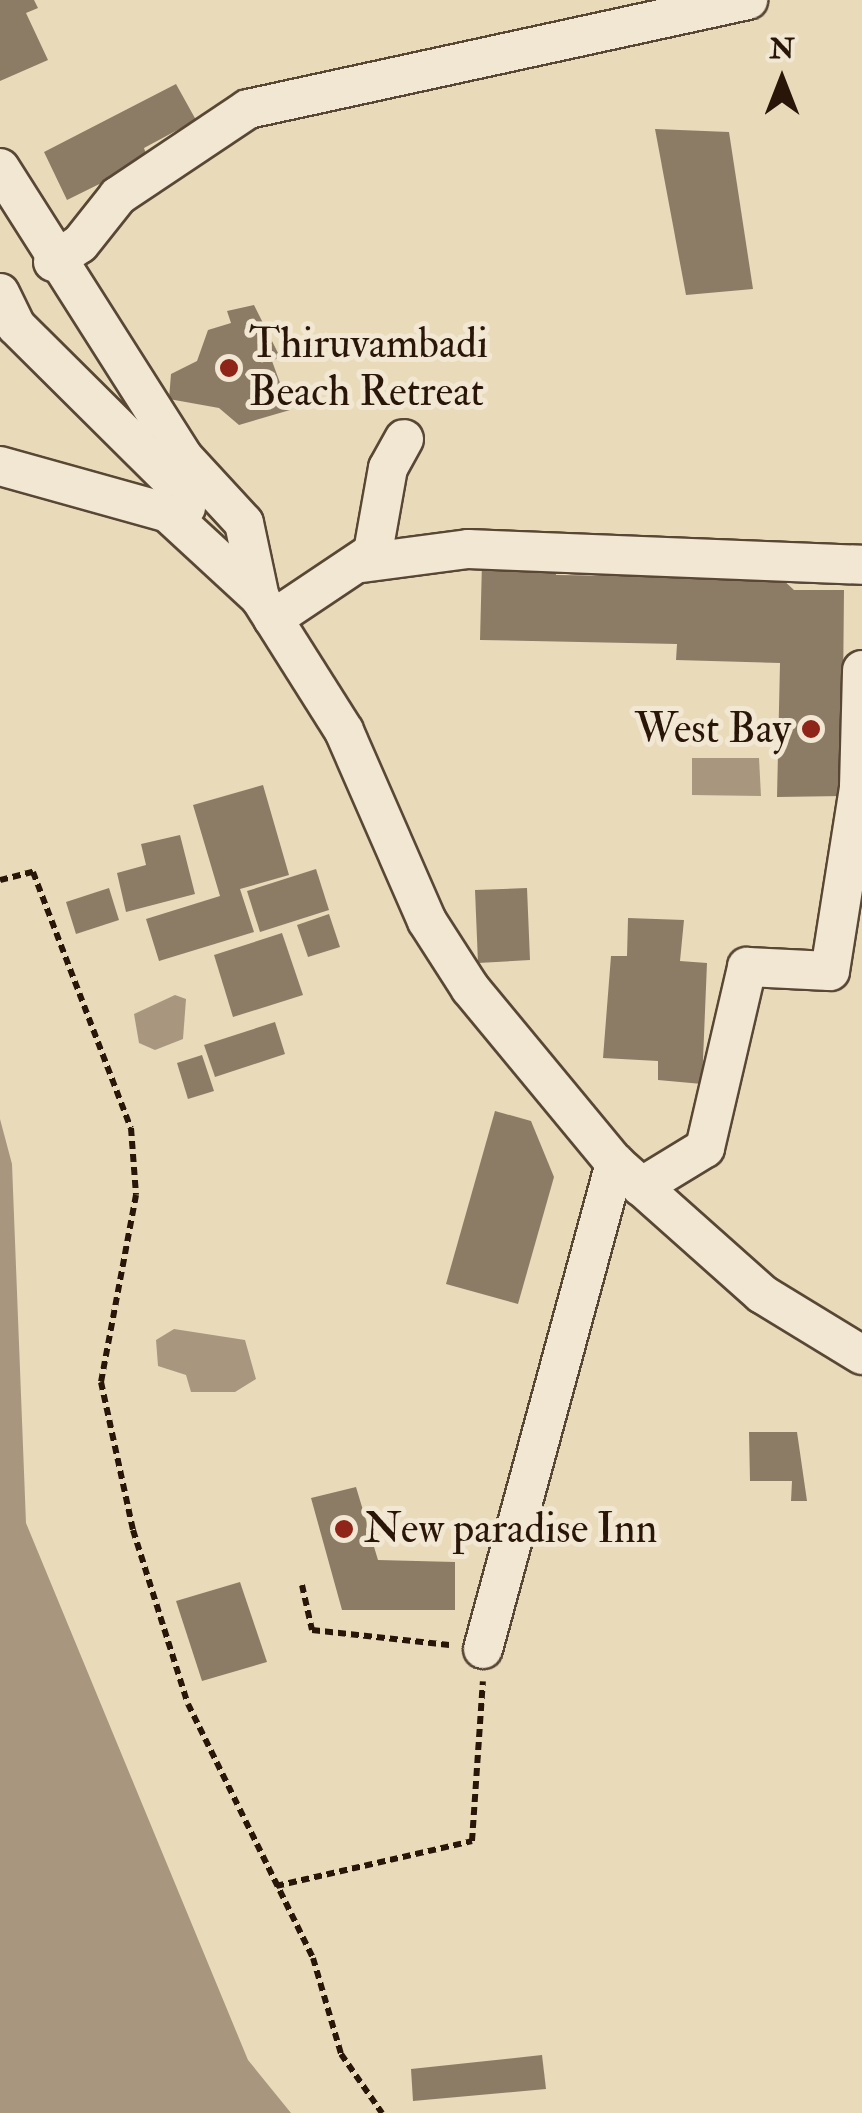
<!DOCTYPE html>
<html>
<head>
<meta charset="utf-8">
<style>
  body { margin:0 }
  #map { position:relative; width:862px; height:2113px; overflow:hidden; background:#e9daba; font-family:"IM FELL Double Pica",serif }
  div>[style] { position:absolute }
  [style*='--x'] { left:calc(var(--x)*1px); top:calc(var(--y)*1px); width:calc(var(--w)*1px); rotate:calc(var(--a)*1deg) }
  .water>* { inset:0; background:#a8977e }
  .building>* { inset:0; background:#8d7c65 }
  .path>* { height:6px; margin-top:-3px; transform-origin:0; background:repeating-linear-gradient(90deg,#291609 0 8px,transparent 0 13px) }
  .roads { filter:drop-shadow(2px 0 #594735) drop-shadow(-2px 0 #594735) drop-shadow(0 2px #594735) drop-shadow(0 -2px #594735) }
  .minor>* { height:38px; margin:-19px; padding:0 19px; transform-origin:19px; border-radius:19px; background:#f1e7d2 }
  .dots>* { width:28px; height:28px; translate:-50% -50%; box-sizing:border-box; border:5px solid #f1e7d2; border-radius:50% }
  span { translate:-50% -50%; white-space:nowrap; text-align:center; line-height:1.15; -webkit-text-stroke:10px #f1e7d2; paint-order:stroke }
  .poi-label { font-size:42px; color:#291609 }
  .left { translate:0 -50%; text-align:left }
  .right { translate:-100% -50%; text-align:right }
  .north { position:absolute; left:732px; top:30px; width:100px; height:100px; -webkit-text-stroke:8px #f1e7d2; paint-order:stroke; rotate:0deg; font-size:28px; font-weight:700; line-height:40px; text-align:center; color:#291609 }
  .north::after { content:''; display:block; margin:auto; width:35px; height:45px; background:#291609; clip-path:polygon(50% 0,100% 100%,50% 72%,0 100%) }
</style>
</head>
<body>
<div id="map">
  <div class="water">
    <div style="clip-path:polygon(692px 758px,759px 758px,761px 796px,692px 795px)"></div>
    <div style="clip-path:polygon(175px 995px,186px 999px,183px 1039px,155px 1050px,139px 1043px,134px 1014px)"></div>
    <div style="clip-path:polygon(0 1119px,12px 1164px,26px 1523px,248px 2060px,291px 2113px,0 2113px)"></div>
    <div style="clip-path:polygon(174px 1329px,245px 1340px,256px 1379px,235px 1392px,191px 1392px,186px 1375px,158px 1366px,156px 1340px)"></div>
  </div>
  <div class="building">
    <div style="clip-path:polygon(0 0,34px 0,38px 8px,26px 13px,48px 60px,0 81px)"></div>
    <div style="clip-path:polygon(176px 84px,196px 120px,144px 148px,148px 160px,67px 200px,44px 152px)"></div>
    <div style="clip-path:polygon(655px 129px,729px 132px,753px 289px,686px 295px)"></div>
    <div style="clip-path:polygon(254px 305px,280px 357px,272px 361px,290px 410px,239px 425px,219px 408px,169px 399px,171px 374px,197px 361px,208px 330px,231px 323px,227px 311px)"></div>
    <div style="clip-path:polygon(555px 561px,556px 575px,781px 578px,794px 590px,844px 590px,842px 796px,777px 797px,780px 663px,676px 660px,677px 644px,480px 640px,482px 562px)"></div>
    <div style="clip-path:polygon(263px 785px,289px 875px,240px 889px,254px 932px,159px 961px,146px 919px,220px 896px,193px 805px)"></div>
    <div style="clip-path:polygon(180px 835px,195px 894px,126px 912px,117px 873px,146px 865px,141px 844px)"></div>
    <div style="clip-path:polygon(316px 869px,329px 910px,260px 932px,247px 891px)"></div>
    <div style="clip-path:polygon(109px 888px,119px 920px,76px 934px,66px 902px)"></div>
    <div style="clip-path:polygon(527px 888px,530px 960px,478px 963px,475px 890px)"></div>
    <div style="clip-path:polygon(329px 914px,340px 947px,308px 957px,297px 925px)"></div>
    <div style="clip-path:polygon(628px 918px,684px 920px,680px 961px,707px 963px,702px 1084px,658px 1080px,658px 1061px,603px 1058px,611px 956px,627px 956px)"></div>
    <div style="clip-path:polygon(282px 933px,303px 995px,233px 1017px,214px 955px)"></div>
    <div style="clip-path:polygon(275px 1022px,285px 1054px,215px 1077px,204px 1045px)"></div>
    <div style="clip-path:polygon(202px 1055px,214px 1091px,188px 1099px,177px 1063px)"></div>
    <div style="clip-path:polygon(495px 1111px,531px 1121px,554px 1177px,518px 1304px,446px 1284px)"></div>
    <div style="clip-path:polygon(749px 1432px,797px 1432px,807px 1501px,791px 1501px,792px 1481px,750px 1481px)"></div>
    <div style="clip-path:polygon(356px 1487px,378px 1560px,455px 1562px,455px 1610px,342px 1610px,311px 1498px)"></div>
    <div style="clip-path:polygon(240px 1582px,267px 1662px,202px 1681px,176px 1601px)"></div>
    <div style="clip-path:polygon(542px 2055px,546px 2089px,413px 2101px,411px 2069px)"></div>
  </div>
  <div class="path">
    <div style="--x:0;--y:880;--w:34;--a:-14"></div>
    <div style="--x:33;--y:872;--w:274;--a:69.1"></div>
    <div style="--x:131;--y:1128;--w:67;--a:85.7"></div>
    <div style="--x:136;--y:1195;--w:190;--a:100.6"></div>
    <div style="--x:101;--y:1382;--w:151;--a:77.8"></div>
    <div style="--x:133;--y:1530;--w:182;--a:72.5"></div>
    <div style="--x:188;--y:1704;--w:283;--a:63.8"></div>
    <div style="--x:313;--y:1958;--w:100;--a:73.7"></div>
    <div style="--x:341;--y:2054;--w:72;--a:55.2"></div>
    <div style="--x:302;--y:1585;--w:46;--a:77.5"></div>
    <div style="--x:312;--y:1630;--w:138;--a:6.2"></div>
    <div style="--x:276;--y:1886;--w:201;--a:-12.9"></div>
    <div style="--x:472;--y:1841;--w:160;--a:-86.1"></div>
  </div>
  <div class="roads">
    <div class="minor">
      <div style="--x:0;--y:168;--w:343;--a:57.6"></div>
      <div style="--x:184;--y:458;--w:88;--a:47.3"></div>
      <div style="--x:244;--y:523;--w:77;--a:78"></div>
      <div style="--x:53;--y:262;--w:32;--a:-34"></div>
      <div style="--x:80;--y:244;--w:61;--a:-51.6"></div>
      <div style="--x:118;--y:196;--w:156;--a:-33.8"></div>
      <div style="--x:248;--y:109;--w:512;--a:-12.3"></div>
      <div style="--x:0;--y:293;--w:37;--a:64"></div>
      <div style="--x:16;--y:326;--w:220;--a:44.8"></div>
      <div style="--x:172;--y:481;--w:30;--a:62"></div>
      <div style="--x:0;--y:466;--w:174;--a:15.6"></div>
      <div style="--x:168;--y:513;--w:125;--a:42.7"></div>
      <div style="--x:260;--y:598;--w:157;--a:57.7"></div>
      <div style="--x:344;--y:731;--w:207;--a:66.4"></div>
      <div style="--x:427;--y:921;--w:80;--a:57.3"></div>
      <div style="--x:470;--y:988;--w:227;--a:50.4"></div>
      <div style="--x:615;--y:1163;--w:197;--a:41.7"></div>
      <div style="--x:762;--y:1294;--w:117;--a:31.4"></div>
      <div style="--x:362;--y:563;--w:107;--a:-7.5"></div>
      <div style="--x:468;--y:549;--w:394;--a:2.3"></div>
      <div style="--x:273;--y:619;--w:120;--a:-33.8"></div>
      <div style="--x:373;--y:552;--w:85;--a:-79.9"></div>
      <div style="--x:388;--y:468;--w:33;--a:-61"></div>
      <div style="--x:641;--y:1187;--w:75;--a:-31.4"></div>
      <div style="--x:705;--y:1148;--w:186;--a:-76.9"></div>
      <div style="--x:747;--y:967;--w:83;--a:2.8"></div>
      <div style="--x:830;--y:971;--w:186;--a:-81"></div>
      <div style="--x:859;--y:787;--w:117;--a:-88.5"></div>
      <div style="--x:483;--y:1649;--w:504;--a:-74.8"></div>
    </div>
  </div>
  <div class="dots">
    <div style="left:229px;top:368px;background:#8f2418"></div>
    <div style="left:811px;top:729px;background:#8f2418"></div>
    <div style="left:344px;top:1529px;background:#8f2418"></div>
  </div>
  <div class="poi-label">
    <span class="left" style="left:249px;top:368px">Thiruvambadi<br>Beach Retreat</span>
    <span class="right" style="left:791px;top:729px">West Bay</span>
    <span class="left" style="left:364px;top:1529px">New paradise Inn</span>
  </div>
  <div class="north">N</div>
</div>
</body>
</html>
